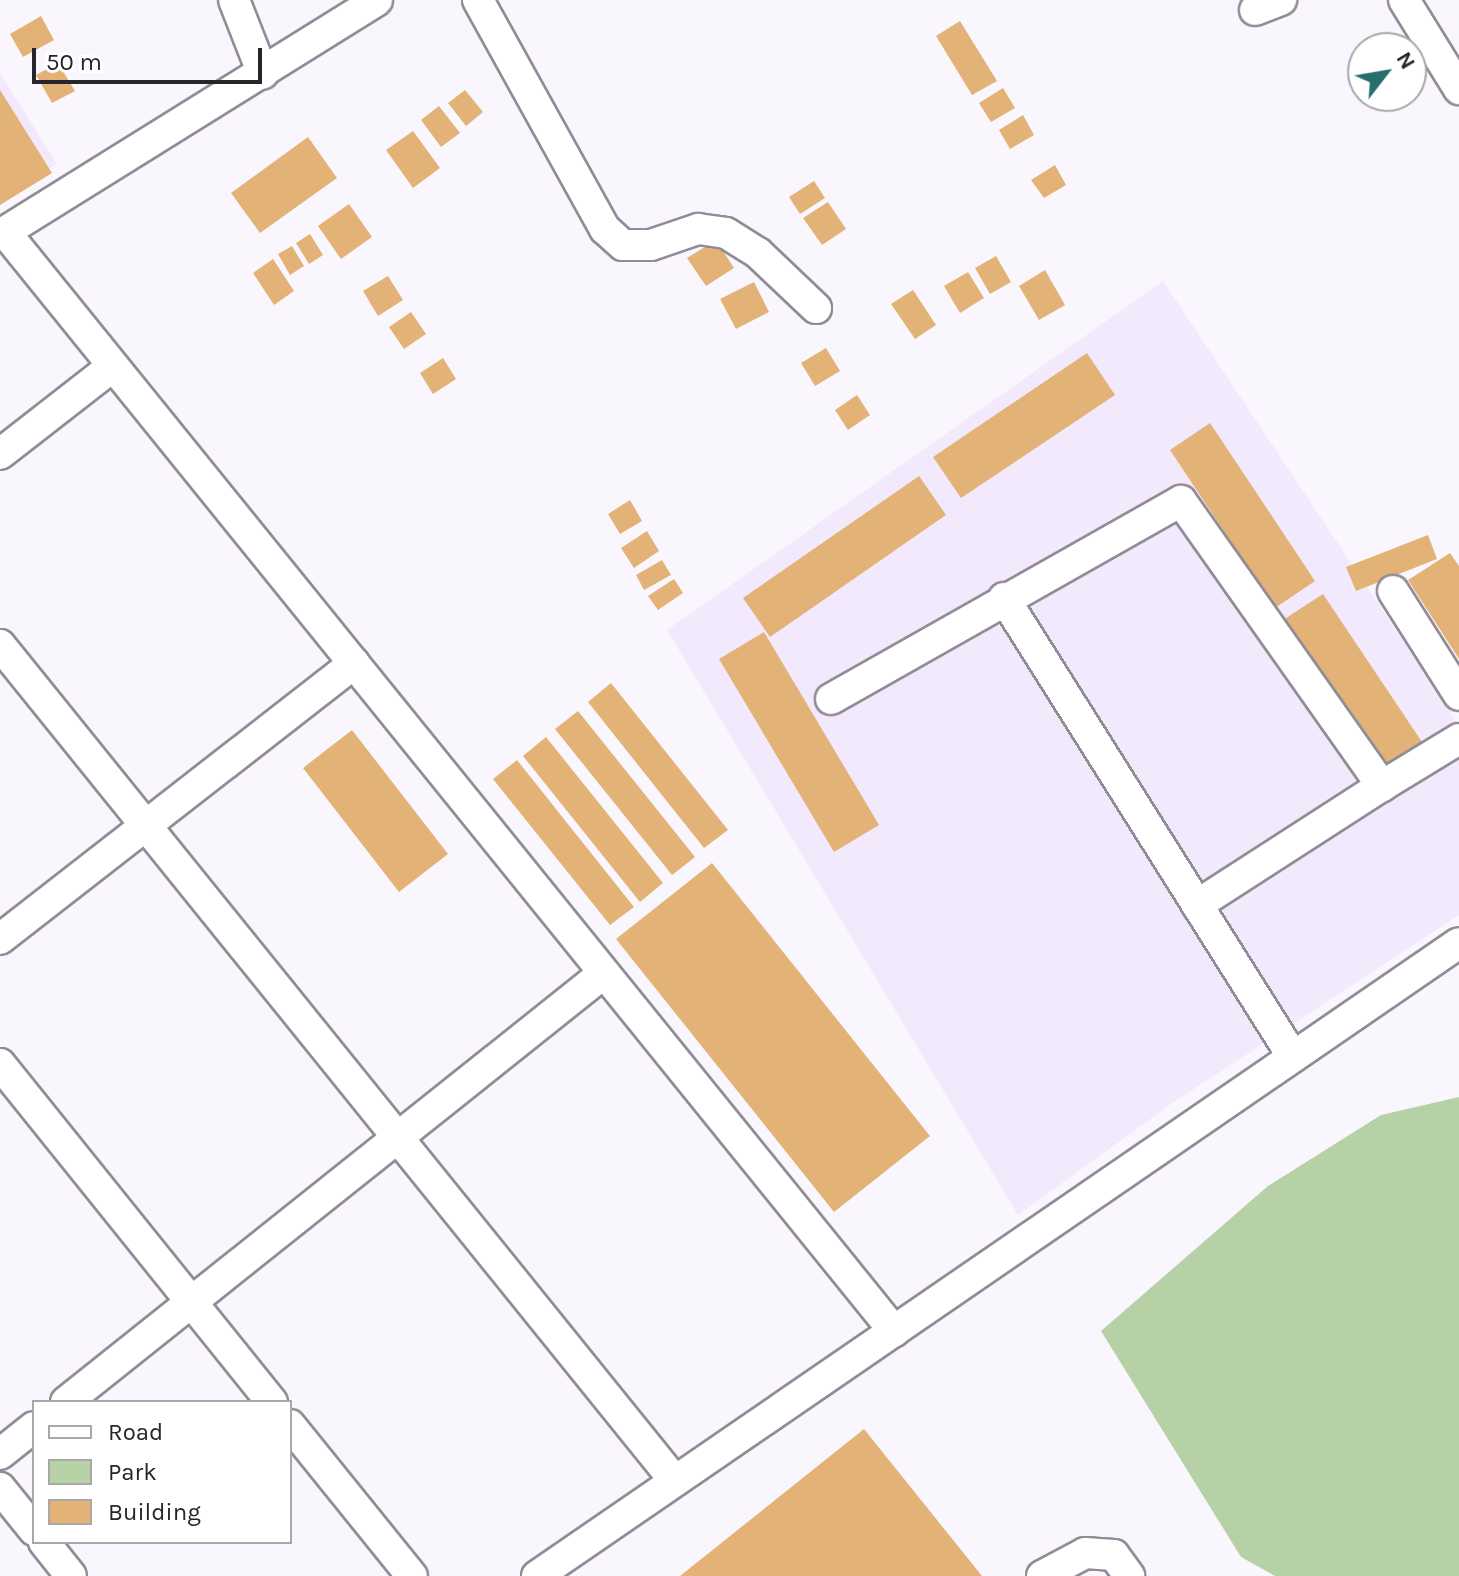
<!DOCTYPE html>
<html>
<head>
<meta charset="utf-8">
<style>
  body { margin:0 }
  #map { position:relative; width:1459px; height:1576px; overflow:hidden; background:#faf6fe; font-family:Karla,sans-serif }
  div>[style] { position:absolute }
  [style*='--x'] { left:calc(var(--x)*1px); top:calc(var(--y)*1px); width:calc(var(--w)*1px); rotate:calc(var(--a)*1deg) }
  .built>* { inset:0; background:#f2e9fc }
  .green>* { inset:0; background:#b6d1a6 }
  .building>* { inset:0; background:#e3b277 }
  .roads { filter:drop-shadow(2px 0 #918c96) drop-shadow(-2px 0 #918c96) drop-shadow(0 2px #918c96) drop-shadow(0 -2px #918c96) }
  .minor>* { height:30px; margin:-15px; padding:0 15px; transform-origin:15px; border-radius:15px; background:#fff }
  span { translate:-50% -50%; white-space:nowrap; text-align:center; line-height:1.15; -webkit-text-stroke:8px #fff; paint-order:stroke }
  .legend { position:absolute; left:32px; top:1400px; width:260px; height:144px; box-sizing:border-box; background:#fff; border:2px solid #a9a8a9; margin:0; padding:10px 14px; list-style:none; font-size:24px; color:#272529 }
  .legend li { display:flex; align-items:center; gap:16px; height:40px }
  .legend b { width:40px; border:2px solid #a9a8a9 }
  .north { position:absolute; left:1347px; top:32px; width:80px; height:80px; box-sizing:border-box; background:#fff; border:2px solid #a9a8a9; border-radius:50%; rotate:59deg; font-size:22px; font-weight:700; line-height:32px; text-align:center; color:#272529 }
  .north::after { content:''; display:block; margin:auto; width:28px; height:36px; background:#266f6b; clip-path:polygon(50% 0,100% 100%,50% 72%,0 100%) }
  .scale { position:absolute; left:32px; top:48px; width:230px; height:36px; box-sizing:border-box; border:4px solid #272529; border-top:0; padding-left:10px; font-size:24px; line-height:28px; white-space:nowrap; color:#272529; -webkit-text-stroke:6px #fff; paint-order:stroke }
</style>
</head>
<body>
<div id="map">
  <div class="built">
    <div style="clip-path:polygon(0 73px,57px 164px,0 199px)"></div>
    <div style="clip-path:polygon(1163px 281px,1459px 725px,1459px 915px,1171px 1104px,1018px 1215px,667px 630px)"></div>
  </div>
  <div class="green">
    <div style="clip-path:polygon(1459px 1097px,1459px 1576px,1275px 1576px,1241px 1557px,1101px 1331px,1268px 1186px,1381px 1115px)"></div>
  </div>
  <div class="building">
    <div style="clip-path:polygon(41px 16px,54px 40px,23px 57px,10px 34px)"></div>
    <div style="clip-path:polygon(960px 21px,997px 81px,972px 95px,936px 36px)"></div>
    <div style="clip-path:polygon(58px 63px,75px 91px,52px 103px,36px 75px)"></div>
    <div style="clip-path:polygon(1003px 88px,1015px 108px,991px 122px,979px 103px)"></div>
    <div style="clip-path:polygon(0 90px,52px 173px,0 205px)"></div>
    <div style="clip-path:polygon(465px 90px,483px 112px,466px 126px,448px 103px)"></div>
    <div style="clip-path:polygon(439px 106px,460px 133px,441px 147px,421px 120px)"></div>
    <div style="clip-path:polygon(1023px 115px,1034px 135px,1010px 149px,999px 130px)"></div>
    <div style="clip-path:polygon(413px 131px,440px 168px,413px 188px,386px 150px)"></div>
    <div style="clip-path:polygon(308px 137px,337px 178px,260px 233px,231px 193px)"></div>
    <div style="clip-path:polygon(1055px 165px,1066px 185px,1044px 198px,1031px 180px)"></div>
    <div style="clip-path:polygon(814px 181px,825px 198px,800px 214px,789px 197px)"></div>
    <div style="clip-path:polygon(828px 202px,846px 229px,822px 245px,803px 218px)"></div>
    <div style="clip-path:polygon(349px 204px,372px 237px,341px 259px,318px 226px)"></div>
    <div style="clip-path:polygon(310px 234px,323px 255px,309px 264px,296px 243px)"></div>
    <div style="clip-path:polygon(716px 240px,734px 268px,706px 286px,687px 258px)"></div>
    <div style="clip-path:polygon(292px 246px,304px 266px,290px 275px,278px 254px)"></div>
    <div style="clip-path:polygon(996px 256px,1011px 282px,990px 294px,975px 268px)"></div>
    <div style="clip-path:polygon(273px 259px,294px 291px,274px 305px,253px 273px)"></div>
    <div style="clip-path:polygon(1045px 270px,1065px 305px,1039px 320px,1019px 286px)"></div>
    <div style="clip-path:polygon(968px 272px,984px 298px,960px 313px,944px 286px)"></div>
    <div style="clip-path:polygon(388px 276px,403px 300px,378px 316px,363px 291px)"></div>
    <div style="clip-path:polygon(754px 282px,769px 312px,736px 329px,720px 299px)"></div>
    <div style="clip-path:polygon(913px 290px,936px 325px,915px 339px,891px 304px)"></div>
    <div style="clip-path:polygon(411px 312px,426px 334px,404px 349px,389px 327px)"></div>
    <div style="clip-path:polygon(826px 348px,840px 371px,815px 386px,801px 363px)"></div>
    <div style="clip-path:polygon(1087px 353px,1115px 395px,961px 498px,933px 457px)"></div>
    <div style="clip-path:polygon(443px 358px,456px 379px,433px 394px,420px 373px)"></div>
    <div style="clip-path:polygon(857px 395px,870px 415px,848px 430px,835px 410px)"></div>
    <div style="clip-path:polygon(1210px 423px,1315px 581px,1275px 608px,1170px 450px)"></div>
    <div style="clip-path:polygon(919px 476px,946px 515px,770px 637px,743px 598px)"></div>
    <div style="clip-path:polygon(630px 500px,642px 521px,620px 534px,608px 514px)"></div>
    <div style="clip-path:polygon(647px 531px,659px 551px,634px 568px,621px 548px)"></div>
    <div style="clip-path:polygon(1428px 535px,1437px 559px,1356px 591px,1346px 567px)"></div>
    <div style="clip-path:polygon(1450px 553px,1459px 566px,1459px 659px,1408px 580px)"></div>
    <div style="clip-path:polygon(662px 560px,671px 575px,644px 590px,636px 575px)"></div>
    <div style="clip-path:polygon(674px 579px,683px 593px,658px 610px,648px 596px)"></div>
    <div style="clip-path:polygon(1323px 594px,1428px 751px,1388px 777px,1283px 620px)"></div>
    <div style="clip-path:polygon(764px 632px,879px 825px,834px 852px,719px 659px)"></div>
    <div style="clip-path:polygon(611px 683px,728px 830px,704px 848px,588px 702px)"></div>
    <div style="clip-path:polygon(578px 711px,695px 857px,672px 875px,555px 729px)"></div>
    <div style="clip-path:polygon(352px 730px,448px 854px,399px 892px,303px 768px)"></div>
    <div style="clip-path:polygon(546px 737px,663px 883px,640px 902px,523px 756px)"></div>
    <div style="clip-path:polygon(517px 760px,634px 907px,610px 925px,493px 779px)"></div>
    <div style="clip-path:polygon(712px 863px,930px 1136px,834px 1212px,616px 939px)"></div>
    <div style="clip-path:polygon(864px 1429px,982px 1576px,680px 1576px)"></div>
  </div>
  <div class="roads">
    <div class="minor">
      <div style="--x:234;--y:0;--w:79;--a:68.6"></div>
      <div style="--x:478;--y:0;--w:262;--a:61"></div>
      <div style="--x:605;--y:229;--w:24;--a:42"></div>
      <div style="--x:623;--y:245;--w:28;--a:0"></div>
      <div style="--x:651;--y:245;--w:50;--a:-18.8"></div>
      <div style="--x:698;--y:229;--w:28;--a:8"></div>
      <div style="--x:726;--y:233;--w:38;--a:32"></div>
      <div style="--x:758;--y:253;--w:80;--a:43.5"></div>
      <div style="--x:1404;--y:0;--w:105;--a:58.3"></div>
      <div style="--x:1255;--y:10;--w:28;--a:-21"></div>
      <div style="--x:5;--y:232;--w:1414;--a:51.03"></div>
      <div style="--x:0;--y:235;--w:444;--a:-31.9"></div>
      <div style="--x:0;--y:454;--w:143;--a:-37.9"></div>
      <div style="--x:1393;--y:591;--w:123;--a:57.6"></div>
      <div style="--x:1004;--y:598;--w:542;--a:57.8"></div>
      <div style="--x:0;--y:645;--w:1074;--a:51.08"></div>
      <div style="--x:831;--y:699;--w:402;--a:-29.5"></div>
      <div style="--x:1181;--y:501;--w:349;--a:54.8"></div>
      <div style="--x:1382;--y:786;--w:90;--a:-31.4"></div>
      <div style="--x:1197;--y:905;--w:220;--a:-32.8"></div>
      <div style="--x:0;--y:939;--w:449;--a:-37.9"></div>
      <div style="--x:0;--y:1064;--w:434;--a:51.2"></div>
      <div style="--x:66;--y:1402;--w:688;--a:-38.57"></div>
      <div style="--x:290;--y:1425;--w:194;--a:51.1"></div>
      <div style="--x:0;--y:1454;--w:43;--a:-38.5"></div>
      <div style="--x:0;--y:1488;--w:54;--a:51"></div>
      <div style="--x:44;--y:1542;--w:43;--a:51.5"></div>
      <div style="--x:537;--y:1576;--w:1118;--a:-34.47"></div>
      <div style="--x:1042;--y:1576;--w:49;--a:-28.1"></div>
      <div style="--x:1085;--y:1553;--w:29;--a:4"></div>
      <div style="--x:1114;--y:1555;--w:26;--a:54"></div>
    </div>
  </div>
  <ul class="legend">
  <li><b style="height:10px;background:#fff"></b>Road</li>
  <li><b style="height:22px;background:#b6d1a6"></b>Park</li>
  <li><b style="height:22px;background:#e3b277"></b>Building</li>
  </ul>
  <div class="north">N</div>
  <div class="scale">50 m</div>
</div>
</body>
</html>
